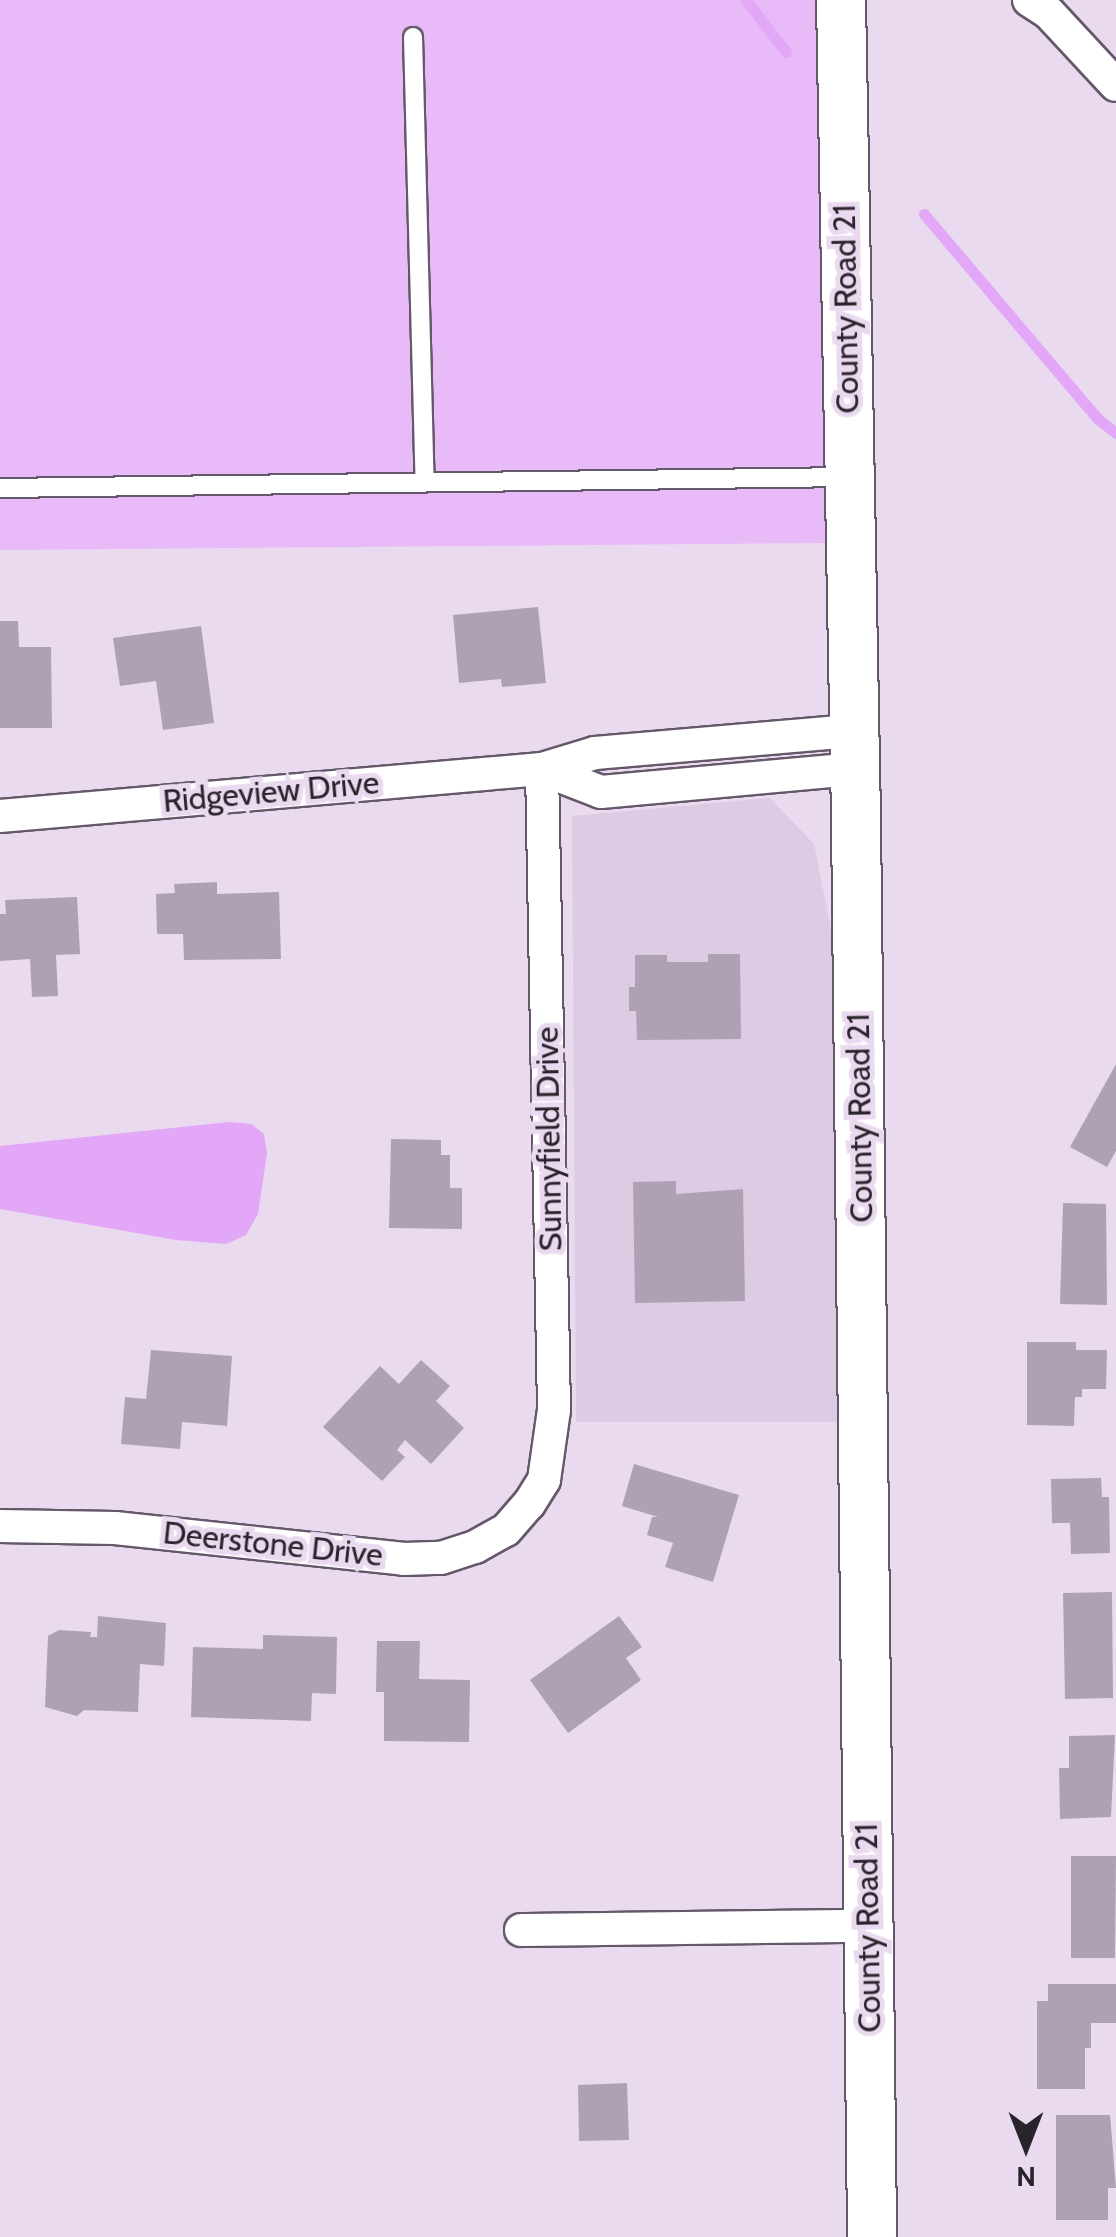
<!DOCTYPE html>
<html>
<head>
<meta charset="utf-8">
<style>
  body { margin:0 }
  #map { position:relative; width:1116px; height:2237px; overflow:hidden; background:#eadaef; font-family:Cabin,sans-serif }
  div>[style] { position:absolute }
  [style*='--x'] { left:calc(var(--x)*1px); top:calc(var(--y)*1px); width:calc(var(--w)*1px); rotate:calc(var(--a)*1deg) }
  .built>* { inset:0; background:#ddcae3 }
  .green>* { inset:0; background:#e8baf8 }
  .water>* { inset:0; background:#e3a7f7 }
  .stream>* { height:11px; margin:-5.5px; padding:0 5.5px; transform-origin:5.5px; border-radius:5.5px; background:#e3a7f7 }
  .building>* { inset:0; background:#afa1b4 }
  .roads { filter:drop-shadow(2px 0 #65586a) drop-shadow(-2px 0 #65586a) drop-shadow(0 2px #65586a) drop-shadow(0 -2px #65586a) }
  .lane>* { height:18px; margin:-9px; padding:0 9px; transform-origin:9px; border-radius:9px; background:#fff }
  .street>* { height:32px; margin:-16px; padding:0 16px; transform-origin:16px; border-radius:16px; background:#fff }
  .secondary>* { height:48px; margin:-24px; padding:0 24px; transform-origin:24px; border-radius:24px; background:#fff }
  span { translate:-50% -50%; white-space:nowrap; text-align:center; line-height:1.15; -webkit-text-stroke:10px #eadaef; paint-order:stroke }
  .street-label { font-size:32px; color:#29232b }
  .north { position:absolute; left:976px; top:2097px; width:100px; height:100px; -webkit-text-stroke:8px #eadaef; paint-order:stroke; rotate:180deg; font-size:28px; font-weight:700; line-height:40px; text-align:center; color:#29232b }
  .north::after { content:''; display:block; margin:auto; width:35px; height:45px; background:#29232b; clip-path:polygon(50% 0,100% 100%,50% 72%,0 100%) }
</style>
</head>
<body>
<div id="map">
  <div class="built">
    <div style="clip-path:polygon(770px 798px,814px 844px,837px 960px,842px 1422px,576px 1422px,572px 816px)"></div>
  </div>
  <div class="green">
    <div style="clip-path:polygon(0 0,818px 0,827px 543px,0 550px)"></div>
  </div>
  <div class="water">
    <div style="clip-path:polygon(229px 1122px,251px 1124px,264px 1134px,267px 1153px,258px 1214px,246px 1235px,226px 1244px,176px 1240px,0 1209px,0 1146px)"></div>
  </div>
  <div class="stream">
    <div style="--x:746;--y:0;--w:66;--a:52.4"></div>
    <div style="--x:924;--y:214;--w:269;--a:49.7"></div>
    <div style="--x:1098;--y:419;--w:23;--a:38"></div>
  </div>
  <div class="building">
    <div style="clip-path:polygon(538px 607px,546px 683px,502px 687px,501px 679px,459px 683px,453px 615px)"></div>
    <div style="clip-path:polygon(0 621px,18px 621px,19px 647px,51px 647px,52px 728px,0 728px)"></div>
    <div style="clip-path:polygon(201px 626px,214px 723px,163px 730px,156px 681px,120px 686px,113px 638px)"></div>
    <div style="clip-path:polygon(217px 882px,217px 894px,279px 892px,281px 959px,184px 960px,183px 934px,157px 934px,156px 894px,175px 893px,174px 884px)"></div>
    <div style="clip-path:polygon(77px 897px,80px 954px,56px 955px,58px 996px,32px 997px,30px 959px,0 961px,0 914px,6px 914px,5px 900px)"></div>
    <div style="clip-path:polygon(708px 954px,740px 954px,741px 1039px,637px 1040px,636px 1011px,629px 1011px,629px 987px,635px 987px,635px 955px,667px 955px,667px 962px,708px 962px)"></div>
    <div style="clip-path:polygon(1116px 1064px,1116px 1151px,1107px 1167px,1070px 1147px)"></div>
    <div style="clip-path:polygon(391px 1139px,441px 1140px,441px 1155px,450px 1155px,450px 1188px,462px 1188px,462px 1229px,389px 1228px)"></div>
    <div style="clip-path:polygon(676px 1181px,676px 1194px,743px 1189px,745px 1301px,635px 1303px,633px 1182px)"></div>
    <div style="clip-path:polygon(1063px 1203px,1106px 1204px,1107px 1305px,1060px 1304px)"></div>
    <div style="clip-path:polygon(1027px 1342px,1076px 1342px,1076px 1350px,1107px 1350px,1106px 1389px,1082px 1389px,1082px 1397px,1075px 1397px,1074px 1426px,1027px 1425px)"></div>
    <div style="clip-path:polygon(151px 1350px,232px 1356px,227px 1426px,182px 1422px,180px 1449px,121px 1444px,125px 1397px,146px 1399px)"></div>
    <div style="clip-path:polygon(421px 1360px,450px 1386px,436px 1401px,464px 1428px,431px 1464px,405px 1440px,397px 1450px,405px 1457px,382px 1481px,323px 1427px,380px 1366px,399px 1384px)"></div>
    <div style="clip-path:polygon(634px 1464px,739px 1495px,713px 1582px,665px 1567px,673px 1543px,647px 1535px,652px 1517px,658px 1517px,622px 1506px)"></div>
    <div style="clip-path:polygon(1101px 1478px,1102px 1497px,1109px 1497px,1110px 1553px,1071px 1554px,1070px 1523px,1052px 1523px,1051px 1479px)"></div>
    <div style="clip-path:polygon(1112px 1592px,1113px 1698px,1065px 1699px,1063px 1593px)"></div>
    <div style="clip-path:polygon(98px 1616px,166px 1623px,164px 1666px,140px 1664px,138px 1712px,84px 1710px,77px 1716px,45px 1707px,48px 1636px,59px 1630px,91px 1632px,90px 1637px,97px 1637px)"></div>
    <div style="clip-path:polygon(619px 1616px,642px 1647px,626px 1658px,641px 1680px,568px 1733px,530px 1680px)"></div>
    <div style="clip-path:polygon(263px 1635px,337px 1637px,336px 1694px,312px 1693px,311px 1721px,191px 1717px,193px 1647px,263px 1649px)"></div>
    <div style="clip-path:polygon(377px 1641px,420px 1641px,419px 1679px,470px 1680px,469px 1742px,384px 1741px,384px 1692px,376px 1692px)"></div>
    <div style="clip-path:polygon(1115px 1735px,1111px 1817px,1060px 1819px,1059px 1768px,1069px 1768px,1069px 1736px)"></div>
    <div style="clip-path:polygon(1071px 1856px,1116px 1856px,1115px 1958px,1071px 1958px)"></div>
    <div style="clip-path:polygon(1048px 1984px,1116px 1984px,1116px 2023px,1091px 2023px,1091px 2048px,1085px 2048px,1085px 2089px,1037px 2089px,1037px 2001px,1048px 2001px)"></div>
    <div style="clip-path:polygon(627px 2083px,629px 2140px,579px 2141px,578px 2085px)"></div>
    <div style="clip-path:polygon(1056px 2115px,1110px 2115px,1116px 2188px,1108px 2188px,1108px 2220px,1056px 2220px)"></div>
  </div>
  <div class="roads">
    <div class="lane">
      <div style="--x:413;--y:37;--w:445;--a:88.5"></div>
      <div style="--x:0;--y:488;--w:848;--a:-0.74"></div>
    </div>
    <div class="street">
      <div style="--x:1029;--y:0;--w:24;--a:33"></div>
      <div style="--x:1049;--y:13;--w:98;--a:47.1"></div>
      <div style="--x:542;--y:769;--w:63;--a:21.3"></div>
      <div style="--x:601;--y:792;--w:255;--a:-5.2"></div>
      <div style="--x:0;--y:816;--w:544;--a:-4.96"></div>
      <div style="--x:542;--y:769;--w:55;--a:-16.8"></div>
      <div style="--x:595;--y:753;--w:260;--a:-4.9"></div>
      <div style="--x:0;--y:1526;--w:115;--a:1"></div>
      <div style="--x:115;--y:1528;--w:291;--a:6.1"></div>
      <div style="--x:404;--y:1559;--w:37;--a:-2"></div>
      <div style="--x:441;--y:1558;--w:36;--a:-18"></div>
      <div style="--x:475;--y:1547;--w:35;--a:-29"></div>
      <div style="--x:506;--y:1530;--w:35;--a:-49"></div>
      <div style="--x:529;--y:1504;--w:28;--a:-58"></div>
      <div style="--x:544;--y:1480;--w:71;--a:-81.9"></div>
      <div style="--x:554;--y:1410;--w:641;--a:-91.07"></div>
      <div style="--x:521;--y:1930;--w:347;--a:-0.7"></div>
    </div>
    <div class="secondary">
      <div style="--x:841;--y:0;--w:820;--a:88.95"></div>
      <div style="--x:856;--y:820;--w:1417;--a:89.35"></div>
    </div>
  </div>
  <div class="street-label">
    <span style="left:846px;top:309px;rotate:-91deg">County Road 21</span>
    <span style="left:271px;top:792px;rotate:-5deg">Ridgeview Drive</span>
    <span style="left:860px;top:1118px;rotate:-91deg">County Road 21</span>
    <span style="left:549px;top:1139px;rotate:-91deg">Sunnyfield Drive</span>
    <span style="left:273px;top:1544px;rotate:6deg">Deerstone Drive</span>
    <span style="left:868px;top:1928px;rotate:-91deg">County Road 21</span>
  </div>
  <div class="north">N</div>
</div>
</body>
</html>
